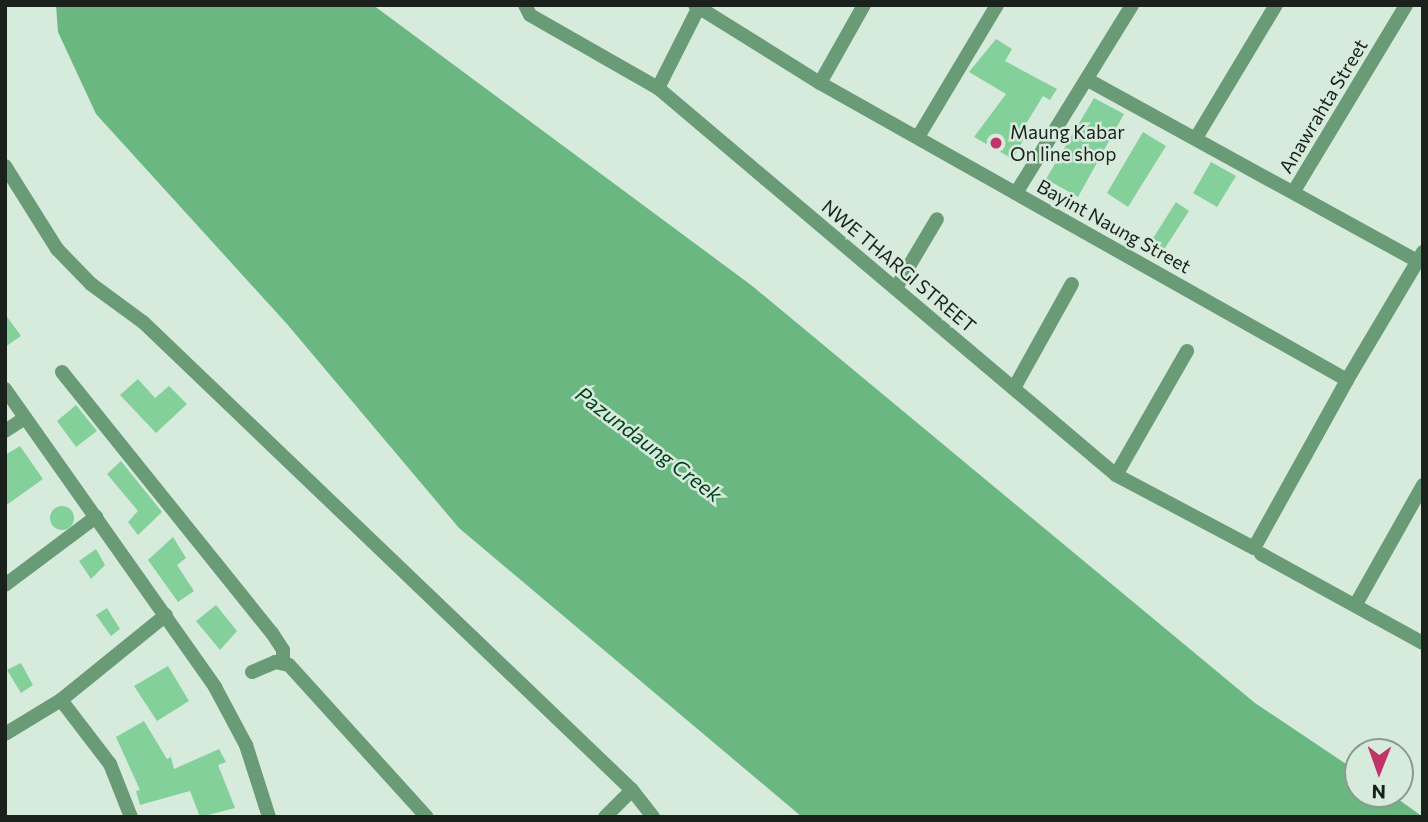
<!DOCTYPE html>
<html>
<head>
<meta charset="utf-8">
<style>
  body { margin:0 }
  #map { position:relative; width:1428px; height:822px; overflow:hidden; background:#d7ebdc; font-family:Commissioner,sans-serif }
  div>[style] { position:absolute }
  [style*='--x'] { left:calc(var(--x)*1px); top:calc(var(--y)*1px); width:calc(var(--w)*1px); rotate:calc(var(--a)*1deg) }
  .water>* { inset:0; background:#6bb782 }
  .building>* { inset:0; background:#84d09a }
  .round { border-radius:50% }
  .street>* { height:14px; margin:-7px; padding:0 7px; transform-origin:7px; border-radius:7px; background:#6a9b77 }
  .dots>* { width:19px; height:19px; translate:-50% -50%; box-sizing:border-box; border:4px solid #d7ebdc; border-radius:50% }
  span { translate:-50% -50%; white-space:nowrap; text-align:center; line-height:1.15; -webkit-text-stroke:5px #d7ebdc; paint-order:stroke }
  .street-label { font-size:19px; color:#1a211c }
  .poi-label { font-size:19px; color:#1a211c }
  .left { translate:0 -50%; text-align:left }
  .water-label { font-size:21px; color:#013f1d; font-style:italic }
  .frame { position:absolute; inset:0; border:7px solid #1a211c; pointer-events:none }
  .north { position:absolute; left:1344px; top:738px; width:70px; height:70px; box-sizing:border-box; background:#d7ebdc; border:2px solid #8b9a8f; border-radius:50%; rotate:181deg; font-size:19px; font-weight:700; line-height:28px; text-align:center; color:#1a211c }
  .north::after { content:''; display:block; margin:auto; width:24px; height:32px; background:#c03469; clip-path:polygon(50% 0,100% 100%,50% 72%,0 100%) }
</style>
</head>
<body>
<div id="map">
  <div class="water">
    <div style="clip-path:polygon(56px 5px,373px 5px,751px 285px,1255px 703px,1358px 772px,1358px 794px,1391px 794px,1423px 817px,802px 817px,459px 528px,287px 324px,96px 114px,58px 32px)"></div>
  </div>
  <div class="building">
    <div style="clip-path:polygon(996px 39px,1012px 49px,1005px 61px,1057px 89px,1050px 100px,1043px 96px,1021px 132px,1026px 135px,1013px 159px,974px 137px,1006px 94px,969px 72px)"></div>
    <div style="clip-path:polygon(1094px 98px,1124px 114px,1078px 197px,1046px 179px)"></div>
    <div style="clip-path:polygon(1143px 132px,1166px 146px,1128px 207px,1107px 193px)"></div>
    <div style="clip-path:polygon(1211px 162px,1236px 176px,1217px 207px,1193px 193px)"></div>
    <div style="clip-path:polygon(1176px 202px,1189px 211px,1163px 251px,1150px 243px)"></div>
    <div style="clip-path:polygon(5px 314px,21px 336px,5px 347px)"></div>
    <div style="clip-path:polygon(138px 379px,155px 398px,169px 386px,187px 404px,156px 433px,120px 395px)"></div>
    <div style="clip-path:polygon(76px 405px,97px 431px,76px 447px,57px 421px)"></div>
    <div style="clip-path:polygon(20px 446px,43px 479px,5px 506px,5px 455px)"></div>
    <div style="clip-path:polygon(121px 461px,162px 512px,138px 535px,128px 522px,138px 511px,107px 474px)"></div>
    <div class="round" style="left:50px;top:506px;width:24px;height:24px"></div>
    <div style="clip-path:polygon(173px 537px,186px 558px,177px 565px,194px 591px,178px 602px,148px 560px)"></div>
    <div style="clip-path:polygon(96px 549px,105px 565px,91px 579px,79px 561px)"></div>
    <div style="clip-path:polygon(216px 605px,237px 631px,220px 650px,196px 621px)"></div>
    <div style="clip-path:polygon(107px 608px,120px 629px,111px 636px,96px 615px)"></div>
    <div style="clip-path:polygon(21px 663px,33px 685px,21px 693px,7px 670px)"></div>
    <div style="clip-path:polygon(168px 666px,189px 701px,157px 721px,134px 686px)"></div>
    <div style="clip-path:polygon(144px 721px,167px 759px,171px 757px,174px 769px,219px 749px,226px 762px,218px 765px,235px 808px,200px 817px,190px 791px,140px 805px,136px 791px,140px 790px,116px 737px)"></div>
  </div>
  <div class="street">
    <div style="--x:525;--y:5;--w:11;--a:63"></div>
    <div style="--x:530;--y:15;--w:147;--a:29.7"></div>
    <div style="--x:658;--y:88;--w:600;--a:40.2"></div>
    <div style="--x:1116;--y:475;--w:156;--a:27.9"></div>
    <div style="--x:1254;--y:548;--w:192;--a:-61"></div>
    <div style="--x:695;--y:5;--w:147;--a:32"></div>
    <div style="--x:820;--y:83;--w:605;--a:29.4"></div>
    <div style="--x:1347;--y:380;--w:149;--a:-59.3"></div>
    <div style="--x:1088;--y:80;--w:376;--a:28.8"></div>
    <div style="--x:820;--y:83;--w:90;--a:-60.6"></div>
    <div style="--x:658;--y:88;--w:93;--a:-63.2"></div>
    <div style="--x:918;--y:137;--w:154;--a:-59.1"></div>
    <div style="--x:1196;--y:138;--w:155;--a:-59"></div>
    <div style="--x:5;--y:166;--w:98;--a:57.9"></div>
    <div style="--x:57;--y:249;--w:49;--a:45.8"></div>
    <div style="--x:91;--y:284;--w:64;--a:36.2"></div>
    <div style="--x:143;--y:322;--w:677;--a:43.74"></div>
    <div style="--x:632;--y:790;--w:34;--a:52"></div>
    <div style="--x:1294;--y:191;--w:217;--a:-58.9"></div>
    <div style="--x:1016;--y:193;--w:221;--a:-58.3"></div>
    <div style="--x:896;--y:288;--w:80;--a:-59.3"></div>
    <div style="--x:62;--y:372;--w:335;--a:51.2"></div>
    <div style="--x:272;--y:633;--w:20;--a:57"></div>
    <div style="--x:283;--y:650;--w:13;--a:90"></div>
    <div style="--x:1014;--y:388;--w:119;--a:-60.9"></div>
    <div style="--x:5;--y:389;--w:365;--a:54.8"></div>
    <div style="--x:215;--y:687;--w:66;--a:61.9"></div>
    <div style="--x:246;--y:745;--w:76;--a:72.3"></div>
    <div style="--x:5;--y:431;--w:24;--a:-33"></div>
    <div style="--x:1116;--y:475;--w:143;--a:-60.2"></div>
    <div style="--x:1261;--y:554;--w:185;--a:28.8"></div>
    <div style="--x:5;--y:585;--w:114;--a:-36.8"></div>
    <div style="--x:1356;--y:604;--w:137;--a:-60.6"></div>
    <div style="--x:252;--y:672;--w:25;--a:-23"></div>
    <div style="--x:275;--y:662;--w:14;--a:12"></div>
    <div style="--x:289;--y:665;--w:205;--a:47.8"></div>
    <div style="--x:61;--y:700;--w:81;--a:52.6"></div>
    <div style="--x:110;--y:764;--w:57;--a:68.4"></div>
    <div style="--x:5;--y:734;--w:66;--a:-31.3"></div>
    <div style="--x:61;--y:700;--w:135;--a:-39"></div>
    <div style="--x:605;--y:817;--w:38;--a:-45"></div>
  </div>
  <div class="dots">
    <div style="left:996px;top:143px;background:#c03469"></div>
  </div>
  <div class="street-label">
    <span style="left:1323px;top:106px;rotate:-59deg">Anawrahta Street</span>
    <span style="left:1114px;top:226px;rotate:29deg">Bayint Naung Street</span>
    <span style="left:899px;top:266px;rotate:40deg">NWE THARGI STREET</span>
  </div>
  <div class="poi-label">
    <span class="left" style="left:1010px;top:143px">Maung Kabar<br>On line shop</span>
  </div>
  <div class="water-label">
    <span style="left:649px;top:444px;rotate:37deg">Pazundaung Creek</span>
  </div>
  <div class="frame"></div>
  <div class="north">N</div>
</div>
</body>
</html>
